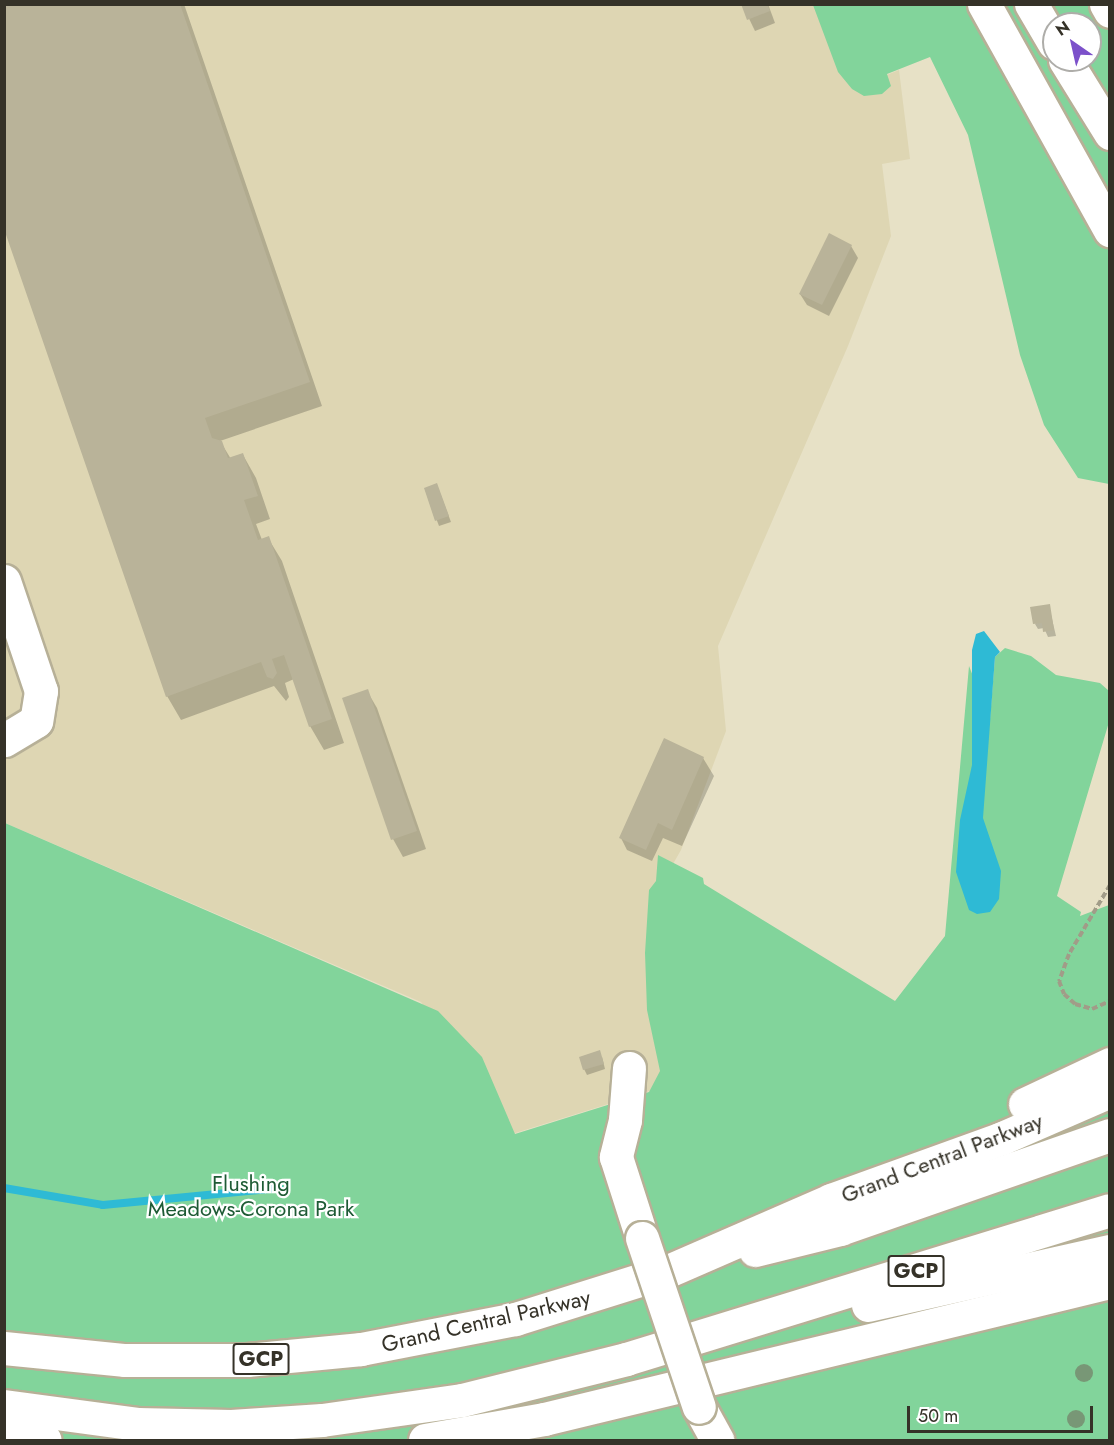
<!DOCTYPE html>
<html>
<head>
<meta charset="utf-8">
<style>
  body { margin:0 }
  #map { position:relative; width:1114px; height:1445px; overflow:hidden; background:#e7e1c6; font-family:Jost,sans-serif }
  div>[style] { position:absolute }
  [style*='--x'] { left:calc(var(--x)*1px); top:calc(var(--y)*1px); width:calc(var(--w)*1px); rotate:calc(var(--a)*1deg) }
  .built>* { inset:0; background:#ded6b3 }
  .green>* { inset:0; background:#82d49b }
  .water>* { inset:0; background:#2ebad5 }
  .shadow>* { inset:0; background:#0003 }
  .stream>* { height:8px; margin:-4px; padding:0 4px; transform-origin:4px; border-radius:4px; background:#2ebad5 }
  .building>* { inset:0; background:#b9b399 }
  .path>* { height:4px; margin-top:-2px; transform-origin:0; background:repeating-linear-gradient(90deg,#a19c88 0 6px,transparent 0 9px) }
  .roads { filter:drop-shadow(2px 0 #b7b097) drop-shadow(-2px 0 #b7b097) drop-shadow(0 2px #b7b097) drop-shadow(0 -2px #b7b097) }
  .minor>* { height:33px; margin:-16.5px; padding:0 16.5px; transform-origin:16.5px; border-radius:16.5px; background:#fff }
  .highway>* { height:33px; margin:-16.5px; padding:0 16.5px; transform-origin:16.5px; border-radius:16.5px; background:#fff }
  .bridges { filter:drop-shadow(2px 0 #b7b097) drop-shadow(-2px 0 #b7b097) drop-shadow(0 2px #b7b097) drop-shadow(0 -2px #b7b097) }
  .minor-bridge>* { height:33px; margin:-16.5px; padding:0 16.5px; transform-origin:16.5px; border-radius:16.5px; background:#fff }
  .trees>* { width:18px; height:18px; margin:-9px; border-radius:50%; background:#789776 }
  span { translate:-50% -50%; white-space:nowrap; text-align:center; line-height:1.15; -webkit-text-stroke:4.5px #fff; paint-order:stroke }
  .shield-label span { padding:2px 4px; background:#fff; border:2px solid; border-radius:4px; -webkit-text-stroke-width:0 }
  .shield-label { font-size:21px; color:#353228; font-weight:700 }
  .street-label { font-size:22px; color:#353228 }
  .park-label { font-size:22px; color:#1e5b35 }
  .frame { position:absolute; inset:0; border:6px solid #353228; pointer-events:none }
  .north { position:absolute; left:1042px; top:12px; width:60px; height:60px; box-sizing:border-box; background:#fff; border:2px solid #aeada9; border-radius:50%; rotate:326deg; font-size:16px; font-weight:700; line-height:24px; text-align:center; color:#353228 }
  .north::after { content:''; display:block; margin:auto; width:21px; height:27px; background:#7c51ca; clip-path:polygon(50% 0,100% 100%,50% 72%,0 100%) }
  .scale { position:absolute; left:907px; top:1406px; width:186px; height:27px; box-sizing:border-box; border:3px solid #353228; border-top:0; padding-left:8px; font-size:18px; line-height:21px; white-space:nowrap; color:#353228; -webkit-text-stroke:4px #fff; paint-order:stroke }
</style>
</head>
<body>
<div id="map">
  <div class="built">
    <div style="clip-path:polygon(5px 5px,820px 5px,852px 89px,899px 70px,910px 159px,882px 164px,891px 236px,848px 346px,718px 646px,726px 731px,681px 850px,673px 864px,658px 856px,682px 1081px,512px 1134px,421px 1002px,5px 823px)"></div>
  </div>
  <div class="green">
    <div style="clip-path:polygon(evenodd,813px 5px,1109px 5px,1109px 484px,1078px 478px,1044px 425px,1020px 355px,968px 135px,930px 57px,887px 74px,891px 86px,882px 94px,864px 96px,852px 89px,838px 72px,813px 5px,1054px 24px,1090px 24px,1090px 60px,1054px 60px,1054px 24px)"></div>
    <div style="clip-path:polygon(1005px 648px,1031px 656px,1056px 675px,1100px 683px,1109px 691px,1109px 722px,1057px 896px,1081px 912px,1080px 916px,1109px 905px,1109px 1440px,5px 1440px,5px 823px,438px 1011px,482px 1057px,515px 1134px,649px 1092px,660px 1071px,647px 1010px,645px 953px,649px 890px,656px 881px,658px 855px,703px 878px,704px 884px,895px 1001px,945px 936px,969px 666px,990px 719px,995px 657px)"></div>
  </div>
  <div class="water">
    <div style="clip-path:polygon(984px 631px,1000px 652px,995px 657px,983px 818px,1001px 871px,999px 899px,990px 912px,977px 914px,969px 910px,956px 872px,960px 820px,972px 765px,972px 650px,976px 634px)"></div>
  </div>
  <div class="shadow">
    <div style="clip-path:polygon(4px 4px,184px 4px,322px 406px,220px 441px,231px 459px,243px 455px,256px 478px,270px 519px,256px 524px,262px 540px,268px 538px,282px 561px,344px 743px,324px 750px,310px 726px,294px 679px,285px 683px,289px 697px,286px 701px,274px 686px,181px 720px,167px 696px)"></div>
    <div style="clip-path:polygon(742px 4px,768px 4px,775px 23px,755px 31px)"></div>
    <div style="clip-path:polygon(851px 246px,858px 258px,829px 316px,807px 305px,800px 294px)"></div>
    <div style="clip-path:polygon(437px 485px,451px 522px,439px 526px,425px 489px)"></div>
    <div style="clip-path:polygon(1049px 606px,1056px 636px,1048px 637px,1044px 628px,1038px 629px,1035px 624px)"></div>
    <div style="clip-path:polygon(367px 691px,377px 708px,426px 849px,403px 857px,393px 839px)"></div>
    <div style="clip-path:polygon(703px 758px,714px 776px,682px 846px,663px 838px,652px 861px,627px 850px,621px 838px)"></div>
    <div style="clip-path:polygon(602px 1057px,605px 1069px,587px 1075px,584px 1069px)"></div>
  </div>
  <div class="stream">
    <div style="--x:4;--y:1188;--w:100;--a:9.7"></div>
    <div style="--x:103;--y:1205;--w:177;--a:-5.5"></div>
  </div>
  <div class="building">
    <div style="clip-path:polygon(4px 4px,180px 4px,310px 382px,205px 418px,212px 438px,222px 441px,228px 458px,243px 453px,258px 496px,244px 500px,258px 540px,269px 536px,332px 719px,309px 727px,284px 655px,272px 659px,277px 673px,273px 679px,267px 677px,261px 662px,166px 697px,4px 229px)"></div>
    <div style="clip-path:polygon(741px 4px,767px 4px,770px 11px,747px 20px)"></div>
    <div style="clip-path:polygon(829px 233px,852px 245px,822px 305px,799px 294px)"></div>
    <div style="clip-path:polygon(437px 483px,449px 516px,435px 521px,424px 488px)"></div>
    <div style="clip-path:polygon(1050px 604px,1054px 630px,1043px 632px,1042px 623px,1033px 624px,1030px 607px)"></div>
    <div style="clip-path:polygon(368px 689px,417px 831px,391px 840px,342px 698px)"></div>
    <div style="clip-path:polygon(664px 738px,704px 757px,672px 830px,658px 823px,646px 850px,619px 838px)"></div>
    <div style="clip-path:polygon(600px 1050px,604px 1064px,583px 1070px,579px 1057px)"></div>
  </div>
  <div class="path">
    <div style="--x:1110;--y:885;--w:80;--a:120.7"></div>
    <div style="--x:1069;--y:954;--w:29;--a:110"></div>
    <div style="--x:1059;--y:981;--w:14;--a:69"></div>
    <div style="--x:1064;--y:994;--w:15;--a:42"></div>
    <div style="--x:1075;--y:1004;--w:18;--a:16"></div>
    <div style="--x:1092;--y:1009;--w:20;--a:-24"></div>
  </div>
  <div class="roads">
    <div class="minor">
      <div style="--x:4;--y:581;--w:116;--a:71.4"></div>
      <div style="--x:41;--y:691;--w:30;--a:99"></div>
      <div style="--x:36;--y:721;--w:37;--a:149"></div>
      <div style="--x:629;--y:1068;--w:52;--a:94.4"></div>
      <div style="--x:625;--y:1120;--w:38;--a:104"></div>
      <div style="--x:616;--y:1157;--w:85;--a:72.2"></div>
      <div style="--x:699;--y:1407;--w:38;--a:61"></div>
    </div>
    <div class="highway">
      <div style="--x:984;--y:4;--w:259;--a:60.9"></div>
      <div style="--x:1031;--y:4;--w:45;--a:59.5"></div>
      <div style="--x:1106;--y:4;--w:8;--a:60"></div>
      <div style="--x:1065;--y:60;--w:86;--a:58.3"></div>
      <div style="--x:1025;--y:1104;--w:94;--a:-25.2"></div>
      <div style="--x:755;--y:1250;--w:88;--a:-13.9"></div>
      <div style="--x:840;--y:1229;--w:286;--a:-19.2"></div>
      <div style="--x:868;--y:1305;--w:248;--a:-12.6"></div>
      <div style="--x:4;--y:1348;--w:122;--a:5.7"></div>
      <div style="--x:125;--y:1360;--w:122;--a:0"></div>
      <div style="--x:247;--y:1360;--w:115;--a:-5.5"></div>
      <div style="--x:361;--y:1349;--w:157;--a:-11"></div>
      <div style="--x:515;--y:1319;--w:160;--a:-17.4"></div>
      <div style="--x:668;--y:1271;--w:178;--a:-23.5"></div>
      <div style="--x:831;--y:1200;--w:182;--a:-19.9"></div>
      <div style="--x:1002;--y:1138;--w:118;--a:-23.5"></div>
      <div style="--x:4;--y:1406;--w:134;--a:7.7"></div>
      <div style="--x:137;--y:1424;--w:94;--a:1.2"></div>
      <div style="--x:231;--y:1426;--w:91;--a:-3.8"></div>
      <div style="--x:322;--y:1420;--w:141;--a:-8.1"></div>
      <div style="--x:462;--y:1400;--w:169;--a:-14"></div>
      <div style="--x:626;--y:1359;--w:506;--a:-17.11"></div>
      <div style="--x:4;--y:1434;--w:41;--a:8.3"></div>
      <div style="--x:425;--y:1440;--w:121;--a:-10"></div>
      <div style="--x:544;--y:1419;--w:582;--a:-13.61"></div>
    </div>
  </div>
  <div class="bridges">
    <div class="minor-bridge">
      <div style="--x:642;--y:1238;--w:178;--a:71.4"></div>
    </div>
  </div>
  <div class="trees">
    <div style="left:1084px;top:1373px"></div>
    <div style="left:1076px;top:1419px"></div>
  </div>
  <div class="shield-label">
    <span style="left:916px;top:1271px">GCP</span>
    <span style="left:261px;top:1359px">GCP</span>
  </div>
  <div class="street-label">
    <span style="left:942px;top:1158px;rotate:-21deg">Grand Central Parkway</span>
    <span style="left:486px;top:1321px;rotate:-13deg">Grand Central Parkway</span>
  </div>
  <div class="park-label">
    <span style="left:251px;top:1196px">Flushing<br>Meadows-Corona Park</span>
  </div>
  <div class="frame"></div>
  <div class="north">N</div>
  <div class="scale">50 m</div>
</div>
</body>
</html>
